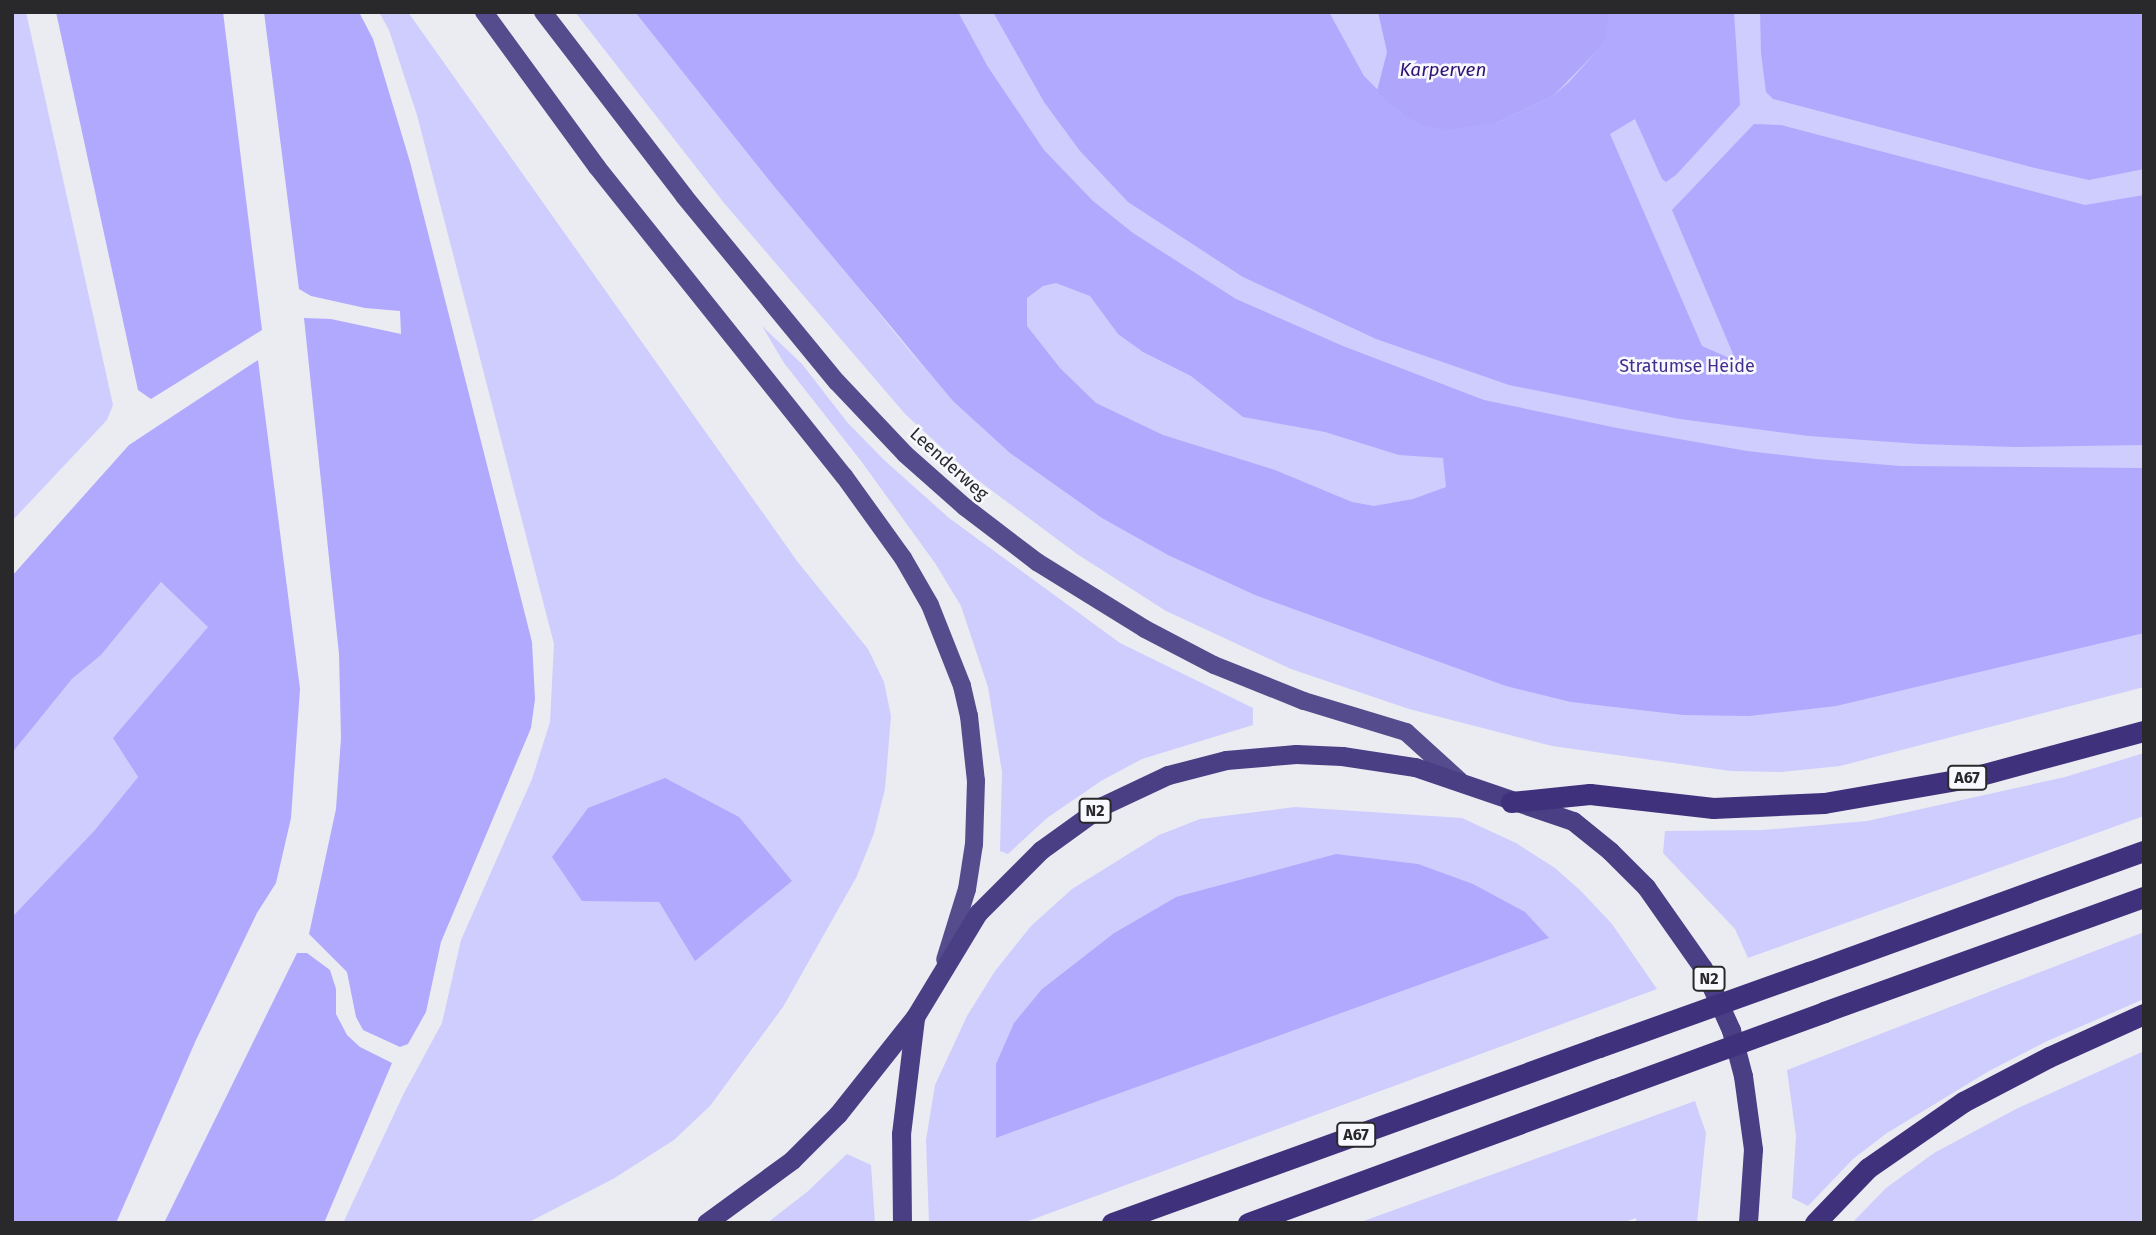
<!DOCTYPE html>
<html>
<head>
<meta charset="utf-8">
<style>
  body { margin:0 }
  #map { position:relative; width:2156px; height:1235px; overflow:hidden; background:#ebebf2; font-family:"Fira Sans",sans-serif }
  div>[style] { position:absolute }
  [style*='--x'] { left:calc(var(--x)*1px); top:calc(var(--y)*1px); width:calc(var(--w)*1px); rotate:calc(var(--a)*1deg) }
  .green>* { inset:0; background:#cfcdfe }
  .forest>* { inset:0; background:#b1a9fe }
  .water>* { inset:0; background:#afa6fb }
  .primary>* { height:18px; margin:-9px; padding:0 9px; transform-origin:9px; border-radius:9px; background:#554c8d }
  .trunk>* { height:19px; margin:-9.5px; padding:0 9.5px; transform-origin:9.5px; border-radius:9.5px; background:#4a3e84 }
  .motorway>* { height:21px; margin:-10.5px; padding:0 10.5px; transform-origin:10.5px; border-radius:10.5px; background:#3f317b }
  .motorway-bridge>* { height:21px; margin:-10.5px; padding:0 10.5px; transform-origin:10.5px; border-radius:10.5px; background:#3f317b }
  span { translate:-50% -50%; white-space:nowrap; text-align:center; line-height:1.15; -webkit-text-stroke:5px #f8f8ff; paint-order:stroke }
  .shield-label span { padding:2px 5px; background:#f8f8ff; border:2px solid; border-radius:5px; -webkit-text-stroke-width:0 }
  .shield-label { font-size:16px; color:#29292b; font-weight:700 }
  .park-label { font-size:18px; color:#432d8d }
  .street-label { font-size:18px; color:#29292b }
  .water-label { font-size:19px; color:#301273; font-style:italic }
  .frame { position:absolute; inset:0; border:14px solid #29292b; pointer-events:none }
</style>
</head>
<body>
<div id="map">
  <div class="green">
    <div style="clip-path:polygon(12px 12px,26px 12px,113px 405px,107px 420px,12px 521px)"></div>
    <div style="clip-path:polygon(evenodd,379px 12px,408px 12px,797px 561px,868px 649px,884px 682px,891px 716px,885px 789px,874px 833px,857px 876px,783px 1007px,710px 1106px,674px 1140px,613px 1179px,527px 1223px,343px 1223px,404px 1093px,442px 1023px,461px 940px,532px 779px,550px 722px,554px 644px,417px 115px,389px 30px,379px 12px,791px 881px,695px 960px,659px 902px,791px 881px)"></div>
    <div style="clip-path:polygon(575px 12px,635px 12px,926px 371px,646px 12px,2144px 12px,2144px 687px,1840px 766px,1781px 772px,1731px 771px,1552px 746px,1409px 709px,1291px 669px,1166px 611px,1077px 554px,975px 478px,906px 415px,724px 203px)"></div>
    <div style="clip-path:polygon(762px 326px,802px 364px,847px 422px,883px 459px,949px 518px,1120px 643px,1253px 708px,1253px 725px,1142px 759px,1101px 781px,1047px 818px,1008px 854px,1000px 851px,1002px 772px,988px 687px,961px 606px,935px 563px,861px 461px,784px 363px)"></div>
    <div style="clip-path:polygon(161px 582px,209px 627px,114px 738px,138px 777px,94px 831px,12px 917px,12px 753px,72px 679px,101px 655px)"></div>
    <div style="clip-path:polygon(2144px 753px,2144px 816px,1748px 958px,1735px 929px,1663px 853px,1665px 831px,1762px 830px,1867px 821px,2065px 777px)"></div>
    <div style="clip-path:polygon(evenodd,1295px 807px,1462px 818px,1516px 843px,1555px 868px,1581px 891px,1612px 924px,1657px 989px,1023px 1223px,929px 1223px,926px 1140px,935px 1085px,967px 1016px,995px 971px,1031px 926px,1072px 889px,1159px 835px,1200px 819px,1295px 807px,1176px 897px,1549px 938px,996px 1138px,997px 1064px,1042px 989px,1114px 933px,1176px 897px)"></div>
    <div style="clip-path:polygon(2144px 932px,2144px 999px,2045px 1042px,1989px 1071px,1887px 1133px,1853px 1159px,1808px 1206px,1792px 1198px,1796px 1136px,1787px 1070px)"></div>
    <div style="clip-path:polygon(2144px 1051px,2144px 1223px,1852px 1223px,1886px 1188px,1934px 1153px,2016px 1109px)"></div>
    <div style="clip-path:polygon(1695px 1101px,1706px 1133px,1697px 1223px,1636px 1223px,1636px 1218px,1622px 1223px,1358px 1223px)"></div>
    <div style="clip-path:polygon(847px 1154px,871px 1165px,875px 1223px,767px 1223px,807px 1192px)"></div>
  </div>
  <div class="forest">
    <div style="clip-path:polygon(56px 12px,223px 12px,262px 330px,151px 399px,138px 390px)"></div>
    <div style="clip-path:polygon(264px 12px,359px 12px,373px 39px,410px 162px,532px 642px,535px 699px,531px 728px,441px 942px,426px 1012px,408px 1044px,400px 1047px,363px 1030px,356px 1017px,347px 972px,309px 934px,336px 809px,341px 738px,339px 654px,304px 318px,331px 319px,401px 334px,400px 311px,365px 308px,311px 296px,299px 289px)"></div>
    <div style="clip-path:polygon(evenodd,635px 12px,958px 12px,988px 67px,1044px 150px,1093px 201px,1133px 233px,1236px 299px,1343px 346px,1484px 400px,1617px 428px,1747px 451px,1816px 459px,1900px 466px,2144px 468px,2144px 633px,1836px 706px,1749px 716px,1683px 715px,1571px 702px,1506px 686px,1255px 595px,1168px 555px,1102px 518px,1010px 453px,953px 401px,773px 185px,635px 12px,1056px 283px,1090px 296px,1118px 334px,1143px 352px,1191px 376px,1243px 417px,1325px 432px,1399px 455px,1443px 458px,1446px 487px,1413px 499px,1374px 506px,1352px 502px,1275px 470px,1163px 435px,1096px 403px,1060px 368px,1027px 326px,1027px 298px,1043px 286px,1056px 283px)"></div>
    <div style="clip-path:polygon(993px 12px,1329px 12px,1364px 76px,1402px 114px,1496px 123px,1553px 96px,1569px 82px,1597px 51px,1609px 12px,1734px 12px,1740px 105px,1676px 175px,1666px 182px,1662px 179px,1635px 119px,1610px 134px,1702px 346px,1736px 361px,1672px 210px,1754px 124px,1781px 125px,2085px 205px,2144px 195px,2144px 445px,2015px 447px,1919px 444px,1809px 436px,1680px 419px,1509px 385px,1376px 339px,1243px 277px,1128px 202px,1080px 151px,1044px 102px)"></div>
    <div style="clip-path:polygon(1760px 12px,2144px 12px,2144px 169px,2089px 180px,2035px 168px,1773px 99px,1766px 92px,1761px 53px)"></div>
    <div style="clip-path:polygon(258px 360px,300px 689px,291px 818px,276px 883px,257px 913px,196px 1040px,116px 1223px,12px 1223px,12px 917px,94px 831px,138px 777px,113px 738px,208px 627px,161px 582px,101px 655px,72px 679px,12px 753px,12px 576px,129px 445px)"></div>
    <div style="clip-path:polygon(665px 778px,739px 817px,792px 881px,695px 961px,659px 902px,582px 901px,552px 857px,588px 808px)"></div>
    <div style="clip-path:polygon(1336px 854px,1418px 864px,1473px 884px,1525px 912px,1549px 938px,996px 1138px,996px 1064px,1014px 1023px,1042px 989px,1114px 933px,1176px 897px)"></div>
    <div style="clip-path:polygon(297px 953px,307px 953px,330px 970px,336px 989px,336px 1014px,347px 1035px,360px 1047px,392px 1063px,324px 1223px,164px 1223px)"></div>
  </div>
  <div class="water">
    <div style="clip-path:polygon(1378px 12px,1609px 12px,1605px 37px,1597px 51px,1553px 96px,1496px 123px,1446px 130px,1422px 125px,1402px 114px,1377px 91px,1387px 52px)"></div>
  </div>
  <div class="primary">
    <div style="--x:484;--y:12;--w:192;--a:53.9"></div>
    <div style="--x:597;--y:167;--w:396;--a:51.4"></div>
    <div style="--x:844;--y:476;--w:101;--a:54.3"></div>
    <div style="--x:903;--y:558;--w:54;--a:60.1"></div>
    <div style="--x:930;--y:605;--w:87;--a:68.4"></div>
    <div style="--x:962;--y:686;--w:31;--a:77"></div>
    <div style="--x:969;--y:716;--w:65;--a:83.9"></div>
    <div style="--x:976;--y:781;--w:63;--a:91.8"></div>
    <div style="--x:974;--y:844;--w:46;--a:98.8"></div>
    <div style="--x:967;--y:889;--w:74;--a:107.2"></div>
    <div style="--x:543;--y:12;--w:232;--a:52.5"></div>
    <div style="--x:684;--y:196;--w:241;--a:50.6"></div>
    <div style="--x:837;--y:382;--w:99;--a:46.6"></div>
    <div style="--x:905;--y:454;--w:80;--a:41.5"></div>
    <div style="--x:965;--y:507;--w:91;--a:37.4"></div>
    <div style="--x:1037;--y:562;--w:127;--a:31.8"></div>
    <div style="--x:1145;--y:629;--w:78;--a:27.6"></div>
    <div style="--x:1214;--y:665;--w:97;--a:21.8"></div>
    <div style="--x:1304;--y:701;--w:107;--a:16.9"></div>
    <div style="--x:1406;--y:732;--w:72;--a:42.2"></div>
  </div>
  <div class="trunk">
    <div style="--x:706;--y:1223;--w:107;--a:-36.2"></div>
    <div style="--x:792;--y:1160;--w:65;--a:-45"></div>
    <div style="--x:838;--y:1114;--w:124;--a:-51.6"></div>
    <div style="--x:915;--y:1017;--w:122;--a:-58.8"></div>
    <div style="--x:978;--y:913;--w:89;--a:-45"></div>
    <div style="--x:1041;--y:850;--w:75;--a:-35.8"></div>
    <div style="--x:1102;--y:806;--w:73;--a:-25.2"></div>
    <div style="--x:1168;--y:775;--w:60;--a:-14.5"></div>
    <div style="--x:1226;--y:760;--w:70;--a:-4.9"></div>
    <div style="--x:1296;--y:754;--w:46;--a:2.5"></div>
    <div style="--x:1342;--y:756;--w:74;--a:8.6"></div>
    <div style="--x:1415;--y:767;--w:167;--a:18.9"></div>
    <div style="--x:1573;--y:821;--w:48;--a:39"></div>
    <div style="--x:1610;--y:851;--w:51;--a:45"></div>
    <div style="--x:1646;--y:887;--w:99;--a:54.9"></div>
    <div style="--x:1703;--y:968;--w:68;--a:65.7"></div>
    <div style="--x:1731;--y:1030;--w:48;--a:75.4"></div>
    <div style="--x:1743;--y:1076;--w:74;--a:82.2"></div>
    <div style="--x:1753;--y:1149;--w:74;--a:93.9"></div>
    <div style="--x:902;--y:1223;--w:89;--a:-90.6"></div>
    <div style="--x:901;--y:1134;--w:117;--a:-83.1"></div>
  </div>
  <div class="motorway">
    <div style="--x:1511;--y:802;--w:79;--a:-5.8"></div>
    <div style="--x:1590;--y:794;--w:124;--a:6.5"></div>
    <div style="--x:1713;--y:808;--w:111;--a:-2.6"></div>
    <div style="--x:1824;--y:803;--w:151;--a:-9.9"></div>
    <div style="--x:1973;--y:777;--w:177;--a:-15.1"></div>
    <div style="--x:1809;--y:972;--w:356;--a:-19.9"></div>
    <div style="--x:1824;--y:1012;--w:340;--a:-19.8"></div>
    <div style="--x:1112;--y:1223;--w:518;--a:-19.87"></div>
    <div style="--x:1248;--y:1223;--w:390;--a:-20.1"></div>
    <div style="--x:1815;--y:1223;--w:76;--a:-46.1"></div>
    <div style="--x:1868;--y:1168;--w:116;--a:-34.8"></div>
    <div style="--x:1963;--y:1102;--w:97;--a:-27.6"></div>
    <div style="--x:2049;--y:1057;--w:104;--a:-24.4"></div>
  </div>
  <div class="motorway-bridge">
    <div style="--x:1599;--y:1047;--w:223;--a:-19.7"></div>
    <div style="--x:1614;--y:1089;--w:224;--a:-20.1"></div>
  </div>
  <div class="shield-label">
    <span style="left:1967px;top:778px">A67</span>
    <span style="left:1095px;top:811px">N2</span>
    <span style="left:1709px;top:979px">N2</span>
    <span style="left:1356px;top:1135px">A67</span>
  </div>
  <div class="park-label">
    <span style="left:1687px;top:366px">Stratumse Heide</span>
  </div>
  <div class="street-label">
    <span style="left:949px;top:464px;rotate:42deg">Leenderweg</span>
  </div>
  <div class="water-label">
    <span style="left:1443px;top:70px">Karperven</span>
  </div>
  <div class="frame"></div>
</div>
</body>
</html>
